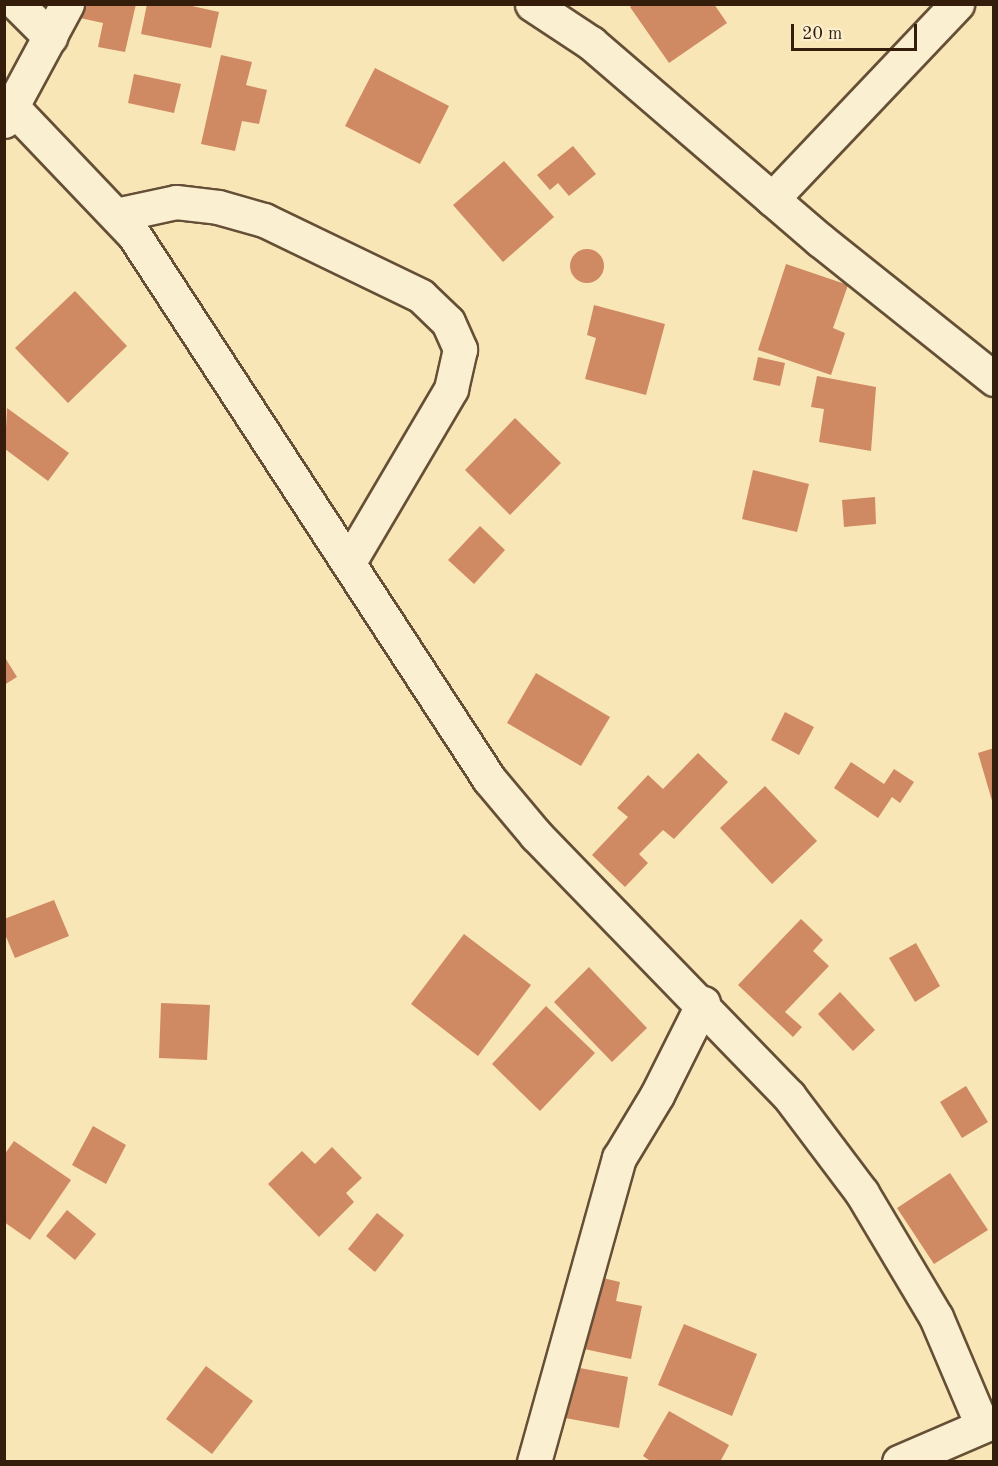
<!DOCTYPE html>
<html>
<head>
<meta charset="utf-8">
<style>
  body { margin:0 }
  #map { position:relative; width:998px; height:1466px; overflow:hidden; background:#f8e6b6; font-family:"Old Standard TT",serif }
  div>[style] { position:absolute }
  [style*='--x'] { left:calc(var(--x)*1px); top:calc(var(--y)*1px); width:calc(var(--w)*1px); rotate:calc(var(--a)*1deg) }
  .building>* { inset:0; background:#cf8963 }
  .round { border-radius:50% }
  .roads { filter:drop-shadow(2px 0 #654f36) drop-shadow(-2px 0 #654f36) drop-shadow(0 2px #654f36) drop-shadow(0 -2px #654f36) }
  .minor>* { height:33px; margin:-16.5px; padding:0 16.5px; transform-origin:16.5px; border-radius:16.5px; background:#faefd0 }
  span { translate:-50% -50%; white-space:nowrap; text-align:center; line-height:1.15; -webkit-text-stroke:4.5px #faefd0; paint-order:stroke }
  .frame { position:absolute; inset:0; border:6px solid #341d0b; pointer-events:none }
  .scale { position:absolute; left:791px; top:24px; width:126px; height:27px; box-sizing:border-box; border:3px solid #341d0b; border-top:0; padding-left:8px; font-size:18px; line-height:21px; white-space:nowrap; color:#341d0b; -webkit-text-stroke:4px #faefd0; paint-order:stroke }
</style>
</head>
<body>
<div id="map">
  <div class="building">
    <div style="clip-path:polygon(83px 4px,136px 4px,125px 52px,98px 47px,103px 23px,80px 18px)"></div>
    <div style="clip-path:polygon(147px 4px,183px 4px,219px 12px,211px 48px,141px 34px)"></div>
    <div style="clip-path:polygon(634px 4px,714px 4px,727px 23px,669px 63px,630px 7px)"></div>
    <div style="clip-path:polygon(221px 55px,252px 62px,246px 85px,267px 90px,259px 124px,242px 121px,235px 151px,201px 144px)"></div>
    <div style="clip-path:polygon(375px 68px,449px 106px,420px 164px,345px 126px)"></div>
    <div style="clip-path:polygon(134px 74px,181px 84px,174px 113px,128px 103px)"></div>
    <div style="clip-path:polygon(573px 146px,596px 174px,569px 196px,558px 183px,550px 190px,537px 175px)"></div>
    <div style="clip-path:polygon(504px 161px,554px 217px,503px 262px,453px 205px)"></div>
    <div class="round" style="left:570px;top:249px;width:34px;height:34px"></div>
    <div style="clip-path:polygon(786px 264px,848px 285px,833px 328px,845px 333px,831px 375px,758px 350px)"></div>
    <div style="clip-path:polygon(75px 291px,127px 346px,68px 403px,15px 348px)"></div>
    <div style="clip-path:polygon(594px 305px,665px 324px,646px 395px,585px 379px,596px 338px,587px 335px)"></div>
    <div style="clip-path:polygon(758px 357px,785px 363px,780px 386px,753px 380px)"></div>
    <div style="clip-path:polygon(817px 376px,876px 387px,871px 451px,819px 442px,824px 409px,811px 407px)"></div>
    <div style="clip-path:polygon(7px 408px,69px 453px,48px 481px,5px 449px)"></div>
    <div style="clip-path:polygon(515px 418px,561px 463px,510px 515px,465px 470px)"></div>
    <div style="clip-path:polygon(753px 470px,809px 484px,797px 532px,742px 519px)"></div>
    <div style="clip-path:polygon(875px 497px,876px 524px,844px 527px,842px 500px)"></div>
    <div style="clip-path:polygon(480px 526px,505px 550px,474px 584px,448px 560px)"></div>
    <div style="clip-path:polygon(4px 656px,17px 677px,4px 685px)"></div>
    <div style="clip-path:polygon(536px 673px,610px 717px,581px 766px,507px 723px)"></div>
    <div style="clip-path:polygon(785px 712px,814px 727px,799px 755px,771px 740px)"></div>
    <div style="clip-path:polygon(994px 748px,994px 804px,993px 804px,978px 753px)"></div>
    <div style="clip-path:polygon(698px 753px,728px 782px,674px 839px,663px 830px,639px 854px,648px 863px,625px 887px,592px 855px,628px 817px,617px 808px,648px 775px,663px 789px)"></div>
    <div style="clip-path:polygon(851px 762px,884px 784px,894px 769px,914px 782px,900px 803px,892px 797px,878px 818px,834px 788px)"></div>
    <div style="clip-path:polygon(765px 786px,817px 841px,772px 884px,720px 828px)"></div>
    <div style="clip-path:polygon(54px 900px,69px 936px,15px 958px,4px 932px,4px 919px)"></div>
    <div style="clip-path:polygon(801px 919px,823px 940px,813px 951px,829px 966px,785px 1012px,802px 1027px,793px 1037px,738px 985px)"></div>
    <div style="clip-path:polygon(464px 934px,531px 985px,478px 1056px,411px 1004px)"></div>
    <div style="clip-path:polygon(916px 943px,940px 986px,915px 1002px,889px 958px)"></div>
    <div style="clip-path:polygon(589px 967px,647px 1028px,612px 1062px,554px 1002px)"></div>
    <div style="clip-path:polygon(840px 992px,875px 1030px,853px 1051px,818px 1014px)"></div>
    <div style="clip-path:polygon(161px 1003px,210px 1005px,207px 1060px,159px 1058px)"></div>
    <div style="clip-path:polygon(546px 1006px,595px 1053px,540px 1111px,492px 1064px)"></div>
    <div style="clip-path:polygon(966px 1086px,988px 1122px,962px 1138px,940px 1102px)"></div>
    <div style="clip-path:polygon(93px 1126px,126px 1145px,106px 1184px,72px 1165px)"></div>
    <div style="clip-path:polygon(14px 1141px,71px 1180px,30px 1240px,4px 1222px,4px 1155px)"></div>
    <div style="clip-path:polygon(332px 1147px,362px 1178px,346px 1193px,354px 1202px,319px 1237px,268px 1184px,302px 1151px,315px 1164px)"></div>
    <div style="clip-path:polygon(950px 1173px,988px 1230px,934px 1264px,897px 1208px)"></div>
    <div style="clip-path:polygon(67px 1210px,96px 1234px,75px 1260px,46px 1236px)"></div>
    <div style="clip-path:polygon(377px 1213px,404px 1235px,375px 1272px,348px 1249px)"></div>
    <div style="clip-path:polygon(590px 1275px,620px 1282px,616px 1301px,642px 1306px,631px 1359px,575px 1347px)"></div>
    <div style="clip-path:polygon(684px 1324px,757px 1354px,732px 1416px,658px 1385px)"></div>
    <div style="clip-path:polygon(206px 1366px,253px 1401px,212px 1454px,166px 1419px)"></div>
    <div style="clip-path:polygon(569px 1366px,628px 1377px,619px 1428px,560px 1417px)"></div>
    <div style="clip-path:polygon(669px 1411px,729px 1445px,720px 1462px,652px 1462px,643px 1456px)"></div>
  </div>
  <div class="roads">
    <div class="minor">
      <div style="--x:17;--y:4;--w:47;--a:45"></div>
      <div style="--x:532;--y:4;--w:71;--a:33.5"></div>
      <div style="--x:591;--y:43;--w:302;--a:40.7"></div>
      <div style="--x:820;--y:240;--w:223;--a:38.6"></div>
      <div style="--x:13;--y:108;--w:175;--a:46.4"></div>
      <div style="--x:134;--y:235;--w:650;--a:56.87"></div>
      <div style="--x:489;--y:779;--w:73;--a:50"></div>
      <div style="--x:536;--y:835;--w:363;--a:45.9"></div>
      <div style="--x:789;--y:1096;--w:121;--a:53"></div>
      <div style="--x:862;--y:1193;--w:144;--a:59.2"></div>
      <div style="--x:936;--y:1317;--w:115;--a:67"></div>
      <div style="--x:4;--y:121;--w:133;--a:-61.7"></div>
      <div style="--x:772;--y:199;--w:269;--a:-46.5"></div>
      <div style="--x:116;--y:215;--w:61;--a:-12.2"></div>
      <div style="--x:176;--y:202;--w:42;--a:6.8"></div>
      <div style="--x:218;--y:207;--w:48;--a:15.8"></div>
      <div style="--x:264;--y:220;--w:174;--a:25.8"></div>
      <div style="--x:421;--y:296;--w:37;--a:44"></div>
      <div style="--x:448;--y:322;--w:30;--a:66"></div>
      <div style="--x:460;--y:349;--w:41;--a:102.7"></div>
      <div style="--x:451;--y:389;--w:201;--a:120.5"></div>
      <div style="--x:534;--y:1462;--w:316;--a:-74.4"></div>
      <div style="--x:619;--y:1158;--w:74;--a:-58.9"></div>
      <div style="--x:657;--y:1095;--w:103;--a:-63.4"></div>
      <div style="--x:899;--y:1462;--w:103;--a:-23.3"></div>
    </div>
  </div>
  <div class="frame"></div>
  <div class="scale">20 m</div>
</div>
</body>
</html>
